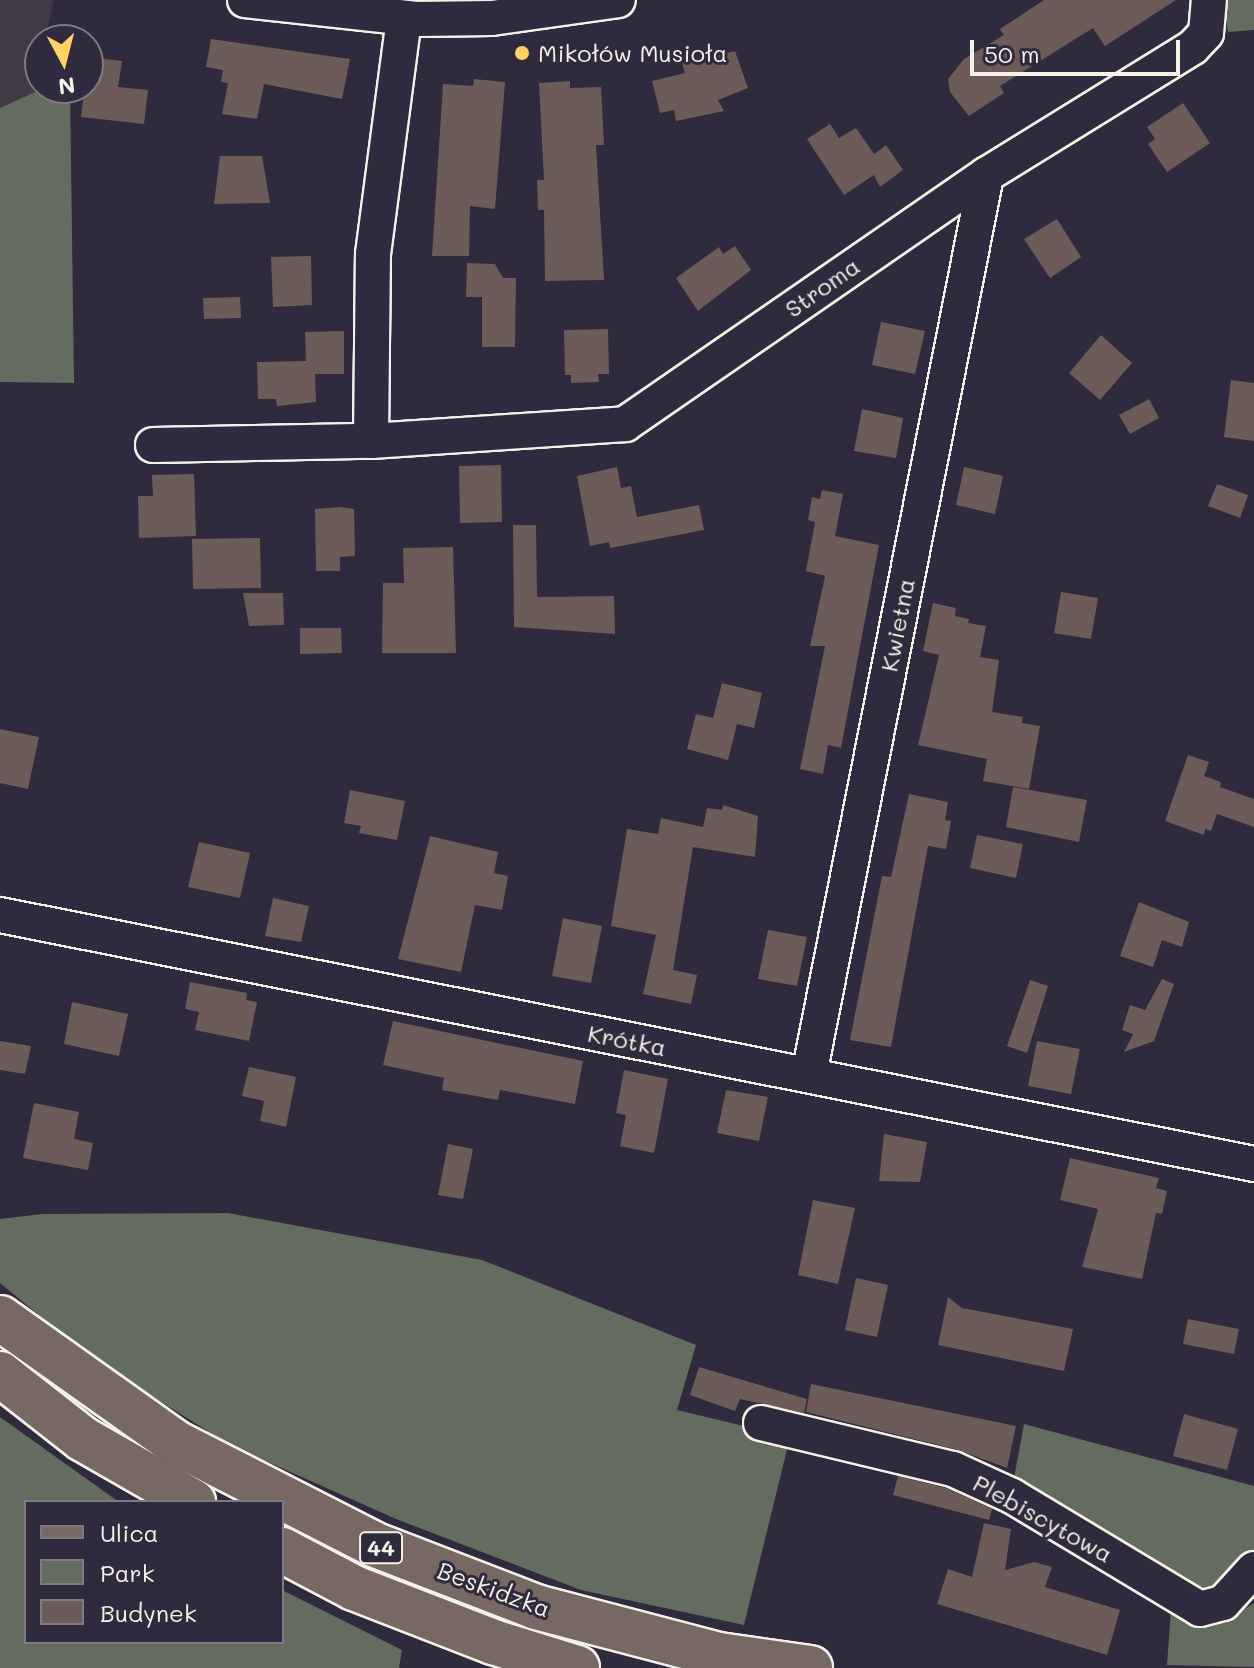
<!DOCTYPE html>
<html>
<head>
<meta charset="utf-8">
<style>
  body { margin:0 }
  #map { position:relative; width:1254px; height:1668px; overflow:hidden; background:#2f2a3d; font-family:Mali,sans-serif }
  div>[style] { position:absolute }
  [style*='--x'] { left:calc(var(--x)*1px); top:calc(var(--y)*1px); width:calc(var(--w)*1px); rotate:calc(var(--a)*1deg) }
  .built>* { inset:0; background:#413945 }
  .green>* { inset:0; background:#646c60 }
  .building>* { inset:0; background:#6c5b59 }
  .roads { filter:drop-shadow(2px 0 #f4f1e8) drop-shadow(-2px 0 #f4f1e8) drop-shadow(0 2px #f4f1e8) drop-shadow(0 -2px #f4f1e8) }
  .minor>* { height:34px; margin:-17px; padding:0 17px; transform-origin:17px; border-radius:17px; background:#2f2a3d }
  .major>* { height:44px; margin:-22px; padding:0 22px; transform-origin:22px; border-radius:22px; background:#776864 }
  .dots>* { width:22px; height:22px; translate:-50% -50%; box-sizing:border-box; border:4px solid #2f2a3d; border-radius:50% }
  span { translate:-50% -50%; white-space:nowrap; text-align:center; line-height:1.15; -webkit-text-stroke:6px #2f2a3d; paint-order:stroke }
  .shield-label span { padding:2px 6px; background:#2f2a3d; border:2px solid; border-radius:6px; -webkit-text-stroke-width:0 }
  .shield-label { font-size:22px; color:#f4f1e8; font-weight:700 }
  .poi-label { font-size:24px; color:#f4f1e8 }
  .left { translate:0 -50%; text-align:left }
  .street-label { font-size:24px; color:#f4f1e8 }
  .legend { position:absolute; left:24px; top:1500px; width:260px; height:144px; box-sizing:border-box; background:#2f2a3d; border:2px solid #7e7a81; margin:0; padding:10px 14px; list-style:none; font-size:24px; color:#f4f1e8 }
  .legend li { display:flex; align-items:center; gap:16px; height:40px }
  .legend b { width:40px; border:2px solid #7e7a81 }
  .north { position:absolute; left:24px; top:24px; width:80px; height:80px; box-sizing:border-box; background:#2f2a3d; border:2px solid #7e7a81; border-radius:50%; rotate:173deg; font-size:22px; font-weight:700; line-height:32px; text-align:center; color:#f4f1e8 }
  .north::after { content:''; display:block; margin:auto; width:28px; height:36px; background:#ffd166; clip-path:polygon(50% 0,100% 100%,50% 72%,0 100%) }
  .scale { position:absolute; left:970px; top:40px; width:210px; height:36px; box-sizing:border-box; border:4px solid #f4f1e8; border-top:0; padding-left:10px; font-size:24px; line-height:28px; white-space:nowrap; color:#f4f1e8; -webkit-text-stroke:6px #2f2a3d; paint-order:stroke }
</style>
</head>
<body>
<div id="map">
  <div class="built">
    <div style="clip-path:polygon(0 0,54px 0,45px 40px,40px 40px,34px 93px,0 108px)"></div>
  </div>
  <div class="green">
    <div style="clip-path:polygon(1222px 0,1254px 0,1254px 30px,1228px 32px)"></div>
    <div style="clip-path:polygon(44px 88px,70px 88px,74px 383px,0 382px,0 108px)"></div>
    <div style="clip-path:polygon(228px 1213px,482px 1260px,696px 1345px,677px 1410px,790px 1437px,744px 1625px,581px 1590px,396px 1519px,230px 1445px,91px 1358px,0 1283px,0 1219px,42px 1214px)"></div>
    <div style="clip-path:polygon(0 1417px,119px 1502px,26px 1502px,26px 1642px,282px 1642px,282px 1590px,402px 1650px,399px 1668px,0 1668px)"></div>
    <div style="clip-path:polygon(1024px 1424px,1254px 1486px,1254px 1551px,1220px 1592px,1196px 1595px,1014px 1478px)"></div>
    <div style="clip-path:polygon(1254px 1603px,1254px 1667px,1167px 1665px,1171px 1610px,1201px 1621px,1232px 1617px)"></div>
  </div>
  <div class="building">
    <div style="clip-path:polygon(1044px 0,1176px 0,1105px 46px,1093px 28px,1000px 86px,1004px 93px,969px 116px,950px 92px,948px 79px,964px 59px,1004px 35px,1000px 29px)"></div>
    <div style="clip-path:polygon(211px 39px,350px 59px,342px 99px,264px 84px,257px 119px,222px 114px,228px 83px,221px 82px,223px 70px,206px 67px)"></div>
    <div style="clip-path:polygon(735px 51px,748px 88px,718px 100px,724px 111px,676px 121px,674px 110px,660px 113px,652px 81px,685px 73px,682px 63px)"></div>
    <div style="clip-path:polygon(88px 57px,122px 61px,118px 87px,148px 90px,144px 124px,81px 117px)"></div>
    <div style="clip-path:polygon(474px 79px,505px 82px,495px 209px,470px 206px,469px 256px,432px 256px,443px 84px,473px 86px)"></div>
    <div style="clip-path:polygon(570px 81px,570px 88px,601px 87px,604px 145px,596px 145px,604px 280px,545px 281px,544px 210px,538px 210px,537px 180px,544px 180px,539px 83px)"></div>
    <div style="clip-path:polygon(1183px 103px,1210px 143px,1167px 172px,1148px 144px,1155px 139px,1147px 127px)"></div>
    <div style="clip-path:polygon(830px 124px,839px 138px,856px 128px,874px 154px,886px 145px,903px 170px,880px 187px,874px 175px,844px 195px,807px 139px)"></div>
    <div style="clip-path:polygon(220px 156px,262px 156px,270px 203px,214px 204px)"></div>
    <div style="clip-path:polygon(1057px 219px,1081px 257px,1050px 278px,1024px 239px)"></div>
    <div style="clip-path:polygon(735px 246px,751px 270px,698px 311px,676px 278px,719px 247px,723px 254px)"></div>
    <div style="clip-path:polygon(311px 256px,312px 305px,273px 307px,271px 257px)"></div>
    <div style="clip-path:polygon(467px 263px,495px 264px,503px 278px,516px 278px,515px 347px,482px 347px,482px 297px,466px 297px)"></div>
    <div style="clip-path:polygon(240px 297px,241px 318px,204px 319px,203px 298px)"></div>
    <div style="clip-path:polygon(881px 322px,925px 331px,915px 374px,872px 365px)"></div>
    <div style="clip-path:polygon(608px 329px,609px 374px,598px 374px,599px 382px,571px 383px,571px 375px,565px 375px,564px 330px)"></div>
    <div style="clip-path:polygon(344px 331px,344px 374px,315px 374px,316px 402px,277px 406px,276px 399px,258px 399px,257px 362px,306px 361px,305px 332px)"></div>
    <div style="clip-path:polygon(1101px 335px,1132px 363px,1100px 400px,1069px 373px)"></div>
    <div style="clip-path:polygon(1231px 380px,1254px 383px,1254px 441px,1224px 437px)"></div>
    <div style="clip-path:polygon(1149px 399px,1159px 418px,1130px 434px,1119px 415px)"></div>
    <div style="clip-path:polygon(862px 409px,903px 418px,896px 458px,854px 451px)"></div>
    <div style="clip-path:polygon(501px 465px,502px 522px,460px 523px,459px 466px)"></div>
    <div style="clip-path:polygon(617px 467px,621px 488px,631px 486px,637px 517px,699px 505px,704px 530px,610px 548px,609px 542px,590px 546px,577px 476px)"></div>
    <div style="clip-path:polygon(964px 467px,1003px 476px,995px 514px,956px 505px)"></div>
    <div style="clip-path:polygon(194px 474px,196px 536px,139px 538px,138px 496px,153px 496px,152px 475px)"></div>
    <div style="clip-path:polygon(1217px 484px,1248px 495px,1240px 518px,1208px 506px)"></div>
    <div style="clip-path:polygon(822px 490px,843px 494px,835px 536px,879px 545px,841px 748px,828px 745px,823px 774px,800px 769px,825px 646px,810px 646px,825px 576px,806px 571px,815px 522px,808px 520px,812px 497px,820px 499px)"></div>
    <div style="clip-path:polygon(340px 507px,354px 509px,355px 556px,340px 557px,340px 571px,316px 571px,315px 509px)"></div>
    <div style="clip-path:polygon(513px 525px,536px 525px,537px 597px,614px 596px,615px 634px,514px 627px)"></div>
    <div style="clip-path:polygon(260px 538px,261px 588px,193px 589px,192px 539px)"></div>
    <div style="clip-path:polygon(453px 547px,456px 653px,382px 653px,383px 583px,404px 583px,403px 548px)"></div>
    <div style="clip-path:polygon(1061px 592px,1098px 598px,1091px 639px,1054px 633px)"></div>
    <div style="clip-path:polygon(243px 593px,283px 593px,284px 625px,249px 626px)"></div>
    <div style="clip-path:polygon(933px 603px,956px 608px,955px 616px,969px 619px,968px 623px,986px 626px,980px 657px,999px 660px,992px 712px,1023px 717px,1022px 723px,1040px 726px,1029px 789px,983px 781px,987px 759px,918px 745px,939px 655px,923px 651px)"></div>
    <div style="clip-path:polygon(300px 628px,341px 628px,342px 653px,300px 654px)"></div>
    <div style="clip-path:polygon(722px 683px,762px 693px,754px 728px,737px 724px,728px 760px,687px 749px,696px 714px,713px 718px)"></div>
    <div style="clip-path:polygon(0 729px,39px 737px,28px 789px,0 783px)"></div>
    <div style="clip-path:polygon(1188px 755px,1209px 762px,1204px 776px,1221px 782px,1220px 787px,1254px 799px,1254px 827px,1217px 814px,1211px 831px,1205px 829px,1204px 835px,1165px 821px)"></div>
    <div style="clip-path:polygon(1013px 787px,1087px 800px,1079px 842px,1006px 827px)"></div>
    <div style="clip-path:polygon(350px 790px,405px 801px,397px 840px,359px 833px,361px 826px,344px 823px)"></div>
    <div style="clip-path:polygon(909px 794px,948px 802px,945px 820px,951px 821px,946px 849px,928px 846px,891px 1047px,850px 1040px,882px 876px,891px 877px)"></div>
    <div style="clip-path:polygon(723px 805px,758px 816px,755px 857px,693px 847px,673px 970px,697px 975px,691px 1004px,643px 994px,656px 935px,611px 926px,627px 829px,658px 834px,661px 818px,703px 827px,707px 808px,722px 810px)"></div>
    <div style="clip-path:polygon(977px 835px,1023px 844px,1016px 878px,970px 868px)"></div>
    <div style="clip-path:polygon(430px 836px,498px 852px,494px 873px,508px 876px,502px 910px,475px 905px,461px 972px,398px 959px)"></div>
    <div style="clip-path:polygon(199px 842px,250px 853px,240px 898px,188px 887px)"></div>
    <div style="clip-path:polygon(273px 898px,309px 906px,301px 942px,265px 936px)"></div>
    <div style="clip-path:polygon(1139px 902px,1189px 922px,1182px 947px,1162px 940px,1153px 967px,1120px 956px)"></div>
    <div style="clip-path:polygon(563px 918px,602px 926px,591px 983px,552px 976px)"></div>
    <div style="clip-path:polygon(768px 930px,807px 937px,797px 986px,758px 979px)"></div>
    <div style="clip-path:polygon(1162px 979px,1174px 984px,1154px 1041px,1124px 1052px,1133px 1034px,1122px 1030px,1130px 1005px,1145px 1010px)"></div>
    <div style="clip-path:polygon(1030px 980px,1048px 986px,1027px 1053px,1007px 1046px)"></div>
    <div style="clip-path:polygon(190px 982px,247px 993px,246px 1000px,257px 1002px,249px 1041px,195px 1030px,199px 1012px,185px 1009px)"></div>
    <div style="clip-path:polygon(72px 1002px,128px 1014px,119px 1056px,64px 1044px)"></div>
    <div style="clip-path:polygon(393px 1021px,583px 1061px,575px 1104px,500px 1090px,498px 1100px,442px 1090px,444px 1078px,383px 1065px)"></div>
    <div style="clip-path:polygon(0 1041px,31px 1046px,25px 1074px,0 1070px)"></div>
    <div style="clip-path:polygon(1037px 1041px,1080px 1049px,1071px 1094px,1028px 1086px)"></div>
    <div style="clip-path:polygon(249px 1067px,296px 1077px,286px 1127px,260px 1121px,264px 1101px,242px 1096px)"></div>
    <div style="clip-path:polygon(624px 1070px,668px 1079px,654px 1153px,620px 1146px,626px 1115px,616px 1113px)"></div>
    <div style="clip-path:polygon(726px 1090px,768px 1097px,759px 1141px,717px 1133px)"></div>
    <div style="clip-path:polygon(34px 1103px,79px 1112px,74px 1139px,93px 1143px,88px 1170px,23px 1158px)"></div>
    <div style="clip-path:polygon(884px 1134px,927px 1142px,920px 1182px,879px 1181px)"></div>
    <div style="clip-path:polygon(448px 1144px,473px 1149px,463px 1199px,438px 1195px)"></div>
    <div style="clip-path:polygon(1070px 1158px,1159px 1178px,1156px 1188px,1167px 1191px,1162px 1214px,1156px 1213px,1142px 1279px,1082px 1267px,1098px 1209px,1060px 1200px)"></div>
    <div style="clip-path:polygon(813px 1200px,855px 1208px,838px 1284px,798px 1275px)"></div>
    <div style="clip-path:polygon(856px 1278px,888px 1285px,877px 1337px,845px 1330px)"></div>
    <div style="clip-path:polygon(948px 1297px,962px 1308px,1073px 1329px,1064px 1371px,938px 1345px)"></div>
    <div style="clip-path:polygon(1188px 1319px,1239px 1329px,1234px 1354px,1183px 1344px)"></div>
    <div style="clip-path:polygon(699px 1367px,807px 1399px,804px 1413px,740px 1399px,735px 1411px,690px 1395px)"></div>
    <div style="clip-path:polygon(811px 1384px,1016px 1426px,1007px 1468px,958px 1450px,806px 1412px)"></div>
    <div style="clip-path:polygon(1184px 1414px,1238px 1429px,1227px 1470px,1173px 1456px)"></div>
    <div style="clip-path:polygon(898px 1476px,946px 1488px,992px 1509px,989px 1520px,893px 1495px)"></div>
    <div style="clip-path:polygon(984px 1523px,1011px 1529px,1005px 1570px,1034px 1562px,1052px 1567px,1045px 1587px,1120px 1610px,1107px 1655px,937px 1604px,948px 1569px,972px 1577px)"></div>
  </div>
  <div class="roads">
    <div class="minor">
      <div style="--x:245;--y:0;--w:172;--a:6.3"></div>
      <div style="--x:416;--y:19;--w:76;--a:-0.8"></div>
      <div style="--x:492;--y:18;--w:127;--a:-8.1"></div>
      <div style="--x:371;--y:441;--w:187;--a:-89.4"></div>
      <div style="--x:373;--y:254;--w:237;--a:-82.5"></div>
      <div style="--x:153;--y:445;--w:218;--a:-1.1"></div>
      <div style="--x:371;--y:441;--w:255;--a:-3.8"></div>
      <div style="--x:625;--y:424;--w:439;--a:-34.6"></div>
      <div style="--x:986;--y:175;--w:243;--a:-31.7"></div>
      <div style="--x:1193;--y:47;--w:19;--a:-47"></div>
      <div style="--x:1206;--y:33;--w:33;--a:-85"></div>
      <div style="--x:0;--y:915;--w:1278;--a:11.23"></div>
      <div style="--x:809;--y:1075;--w:917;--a:-78.87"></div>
      <div style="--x:761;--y:1423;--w:197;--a:13.5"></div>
      <div style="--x:953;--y:1469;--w:65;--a:24.6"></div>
      <div style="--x:1012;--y:1496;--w:219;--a:31"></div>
      <div style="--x:1200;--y:1609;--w:24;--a:-15"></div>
      <div style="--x:1223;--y:1603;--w:46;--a:-47.6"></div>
    </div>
    <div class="major">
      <div style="--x:0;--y:1318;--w:216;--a:35.4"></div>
      <div style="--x:176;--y:1443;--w:221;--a:27.1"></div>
      <div style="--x:373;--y:1544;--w:175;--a:21.1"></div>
      <div style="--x:536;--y:1607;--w:189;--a:14.7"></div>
      <div style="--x:719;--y:1655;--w:92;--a:8.1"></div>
      <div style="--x:0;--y:1374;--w:105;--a:38.1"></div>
      <div style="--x:83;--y:1439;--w:127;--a:29.8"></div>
      <div style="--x:282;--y:1550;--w:81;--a:27.8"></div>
      <div style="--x:354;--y:1588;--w:149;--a:21.2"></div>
      <div style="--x:493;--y:1642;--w:88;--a:17.2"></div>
    </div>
  </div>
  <div class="dots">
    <div style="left:522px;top:53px;background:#ffd166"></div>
  </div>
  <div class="shield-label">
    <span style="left:381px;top:1548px">44</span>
  </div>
  <div class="poi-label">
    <span class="left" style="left:538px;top:53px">Mikołów Musioła</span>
  </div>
  <div class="street-label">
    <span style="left:822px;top:287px;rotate:-35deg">Stroma</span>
    <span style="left:897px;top:625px;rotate:-79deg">Kwietna</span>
    <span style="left:627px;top:1040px;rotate:11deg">Krótka</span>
    <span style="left:1043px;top:1518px;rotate:29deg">Plebiscytowa</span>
    <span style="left:494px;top:1589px;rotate:20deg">Beskidzka</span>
  </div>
  <ul class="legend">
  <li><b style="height:10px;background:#776864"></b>Ulica</li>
  <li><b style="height:22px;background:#646c60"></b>Park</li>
  <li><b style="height:22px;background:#6c5b59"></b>Budynek</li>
  </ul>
  <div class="north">N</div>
  <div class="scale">50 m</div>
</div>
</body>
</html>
